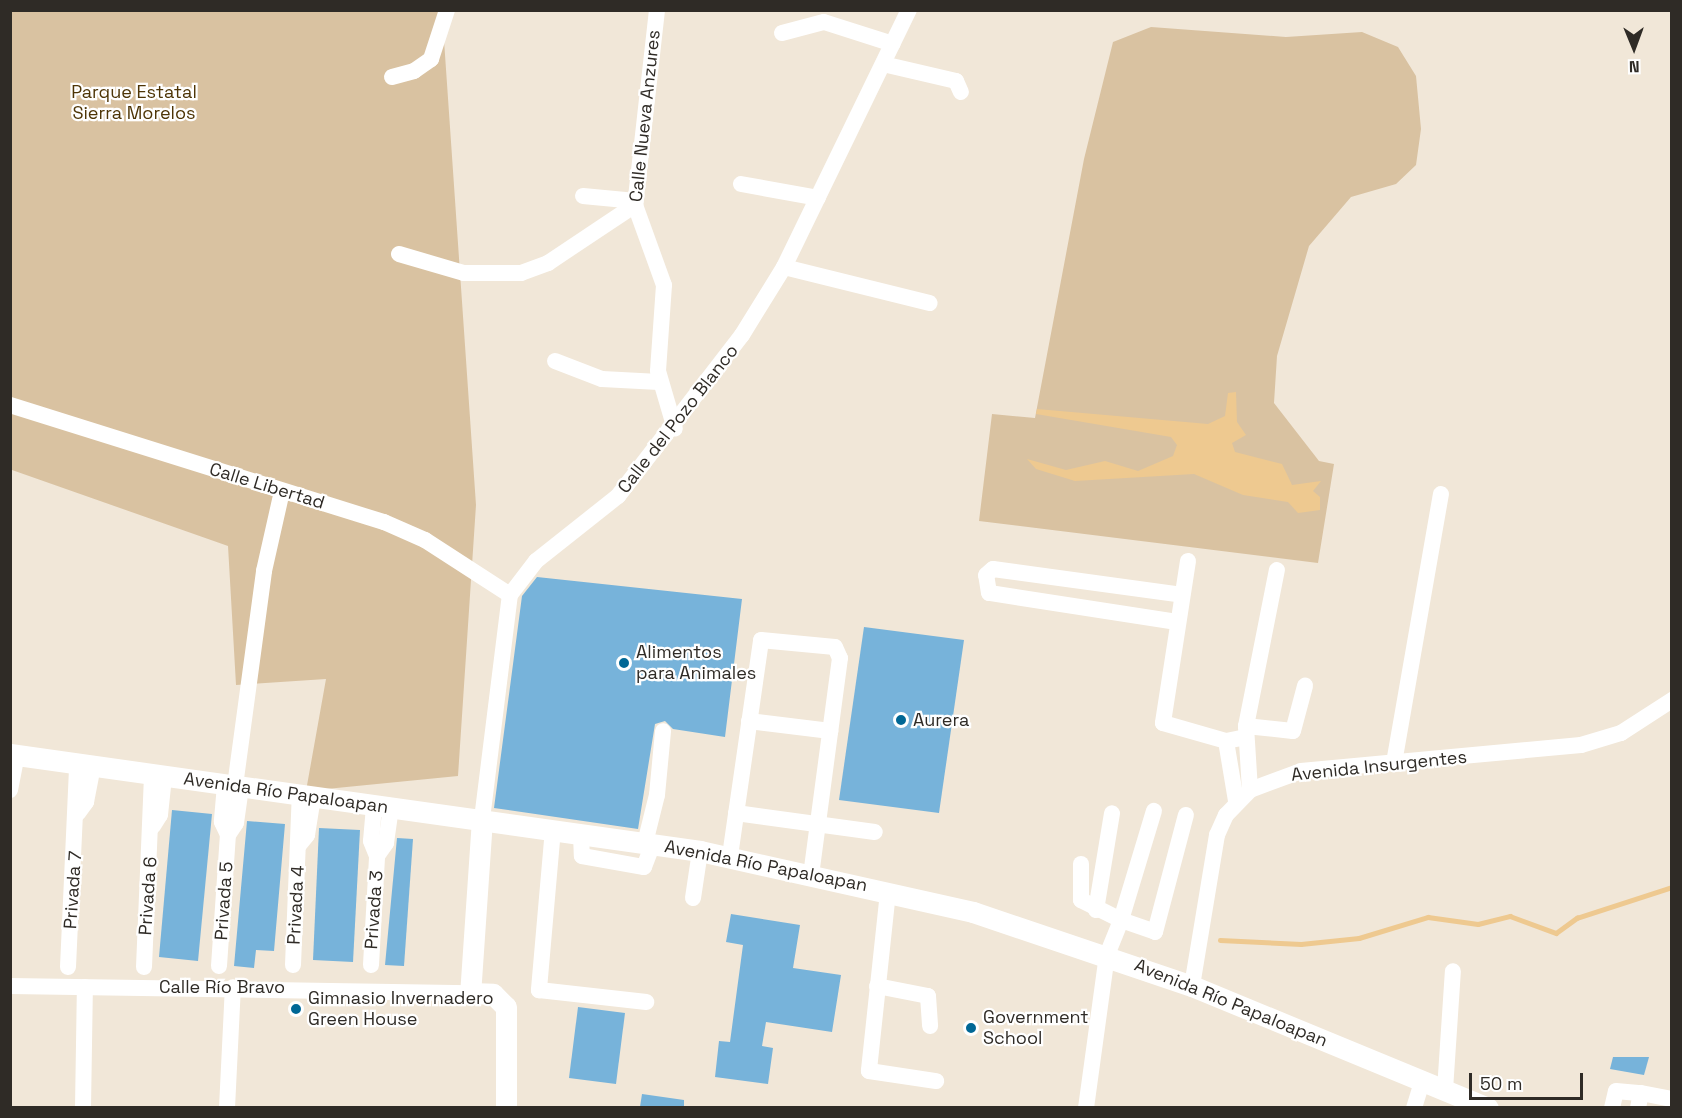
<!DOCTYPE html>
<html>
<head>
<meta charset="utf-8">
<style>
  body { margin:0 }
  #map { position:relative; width:1682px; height:1118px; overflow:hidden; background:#f1e7d8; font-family:"Space Grotesk",sans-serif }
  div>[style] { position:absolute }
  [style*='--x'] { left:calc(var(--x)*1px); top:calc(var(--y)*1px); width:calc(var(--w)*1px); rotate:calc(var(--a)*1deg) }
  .green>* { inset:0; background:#d9c2a1 }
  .water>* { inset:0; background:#eec990 }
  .stream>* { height:4.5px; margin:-2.25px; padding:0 2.25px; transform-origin:2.25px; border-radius:2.25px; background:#eec990 }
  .building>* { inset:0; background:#77b3da }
  .minor>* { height:16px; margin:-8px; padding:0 8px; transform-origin:8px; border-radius:8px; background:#fff }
  .major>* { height:21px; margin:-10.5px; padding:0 10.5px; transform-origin:10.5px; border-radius:10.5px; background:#fff }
  .dots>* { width:16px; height:16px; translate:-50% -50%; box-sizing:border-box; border:3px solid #fff; border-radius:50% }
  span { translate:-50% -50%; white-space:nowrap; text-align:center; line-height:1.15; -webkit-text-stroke:4.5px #fff; paint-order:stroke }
  .park-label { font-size:18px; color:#4e3506 }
  .street-label { font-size:18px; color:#2f2b26 }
  .poi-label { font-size:18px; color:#2f2b26 }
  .left { translate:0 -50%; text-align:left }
  .frame { position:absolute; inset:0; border:12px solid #2f2b26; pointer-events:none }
  .north { position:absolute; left:1604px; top:18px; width:60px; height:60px; -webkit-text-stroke:4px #fff; paint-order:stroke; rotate:179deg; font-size:16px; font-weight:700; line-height:24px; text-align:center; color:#2f2b26 }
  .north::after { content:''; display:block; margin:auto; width:21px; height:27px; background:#2f2b26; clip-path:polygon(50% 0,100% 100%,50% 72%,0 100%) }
  .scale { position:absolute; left:1469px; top:1073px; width:114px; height:27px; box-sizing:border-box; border:3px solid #2f2b26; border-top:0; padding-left:8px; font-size:18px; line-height:21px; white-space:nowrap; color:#2f2b26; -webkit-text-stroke:4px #fff; paint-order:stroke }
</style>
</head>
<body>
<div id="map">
  <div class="green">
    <div style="clip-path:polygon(11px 11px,442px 11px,476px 505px,458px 776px,306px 791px,326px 679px,236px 685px,228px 546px,12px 470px)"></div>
    <div style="clip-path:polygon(1151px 27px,1286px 37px,1362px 32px,1398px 47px,1416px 76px,1421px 129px,1416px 165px,1396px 184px,1351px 197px,1309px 246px,1277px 356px,1274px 403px,1319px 461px,1334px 464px,1318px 563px,979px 521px,992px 414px,1035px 418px,1084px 159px,1113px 42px)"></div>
  </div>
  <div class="water">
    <div style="clip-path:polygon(1236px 392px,1237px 422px,1246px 435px,1232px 443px,1235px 452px,1282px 464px,1292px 485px,1321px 481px,1313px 491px,1320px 497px,1320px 510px,1298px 513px,1288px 502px,1243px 495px,1194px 474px,1075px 481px,1036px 469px,1027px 459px,1066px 470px,1105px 461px,1138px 471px,1173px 456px,1177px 445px,1171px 437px,1036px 414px,1037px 409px,1208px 424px,1225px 416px,1228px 393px)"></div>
  </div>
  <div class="stream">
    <div style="--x:1220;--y:940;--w:81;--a:2.8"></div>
    <div style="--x:1301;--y:944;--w:58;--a:-5.9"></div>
    <div style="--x:1359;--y:938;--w:72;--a:-16.9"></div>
    <div style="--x:1428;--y:917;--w:50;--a:8"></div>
    <div style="--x:1478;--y:924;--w:33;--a:-14"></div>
    <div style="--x:1510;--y:916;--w:49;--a:20.3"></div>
    <div style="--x:1556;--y:933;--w:26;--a:-36"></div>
    <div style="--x:1577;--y:918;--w:100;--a:-18.1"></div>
  </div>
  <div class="building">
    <div style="clip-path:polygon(537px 577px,742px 599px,725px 737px,673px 729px,665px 721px,655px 724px,638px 829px,494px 808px,522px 596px)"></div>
    <div style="clip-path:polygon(864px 627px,964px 640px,939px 813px,839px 800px)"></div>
    <div style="clip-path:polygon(172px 810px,212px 814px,198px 961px,159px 957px)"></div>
    <div style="clip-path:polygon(247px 821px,285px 824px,274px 951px,256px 950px,254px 968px,234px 966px)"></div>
    <div style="clip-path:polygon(319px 828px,360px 830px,353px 962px,313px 960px)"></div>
    <div style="clip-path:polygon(397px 838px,413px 839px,404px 966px,385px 965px)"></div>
    <div style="clip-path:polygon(731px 914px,800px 925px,793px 968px,841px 975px,832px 1032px,766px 1022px,762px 1046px,773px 1048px,768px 1084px,715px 1077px,719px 1041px,730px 1042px,743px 945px,726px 942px)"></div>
    <div style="clip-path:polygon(578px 1007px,625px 1013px,616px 1084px,569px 1078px)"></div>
    <div style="clip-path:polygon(1613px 1057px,1649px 1057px,1644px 1075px,1610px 1069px)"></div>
    <div style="clip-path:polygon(642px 1094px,684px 1100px,684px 1107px,640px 1107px)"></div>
  </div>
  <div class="minor">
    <div style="--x:657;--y:10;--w:196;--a:96.4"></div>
    <div style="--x:635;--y:205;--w:85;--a:70.1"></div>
    <div style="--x:664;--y:285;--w:86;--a:94"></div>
    <div style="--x:658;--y:371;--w:60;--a:73.7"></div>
    <div style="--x:782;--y:33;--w:43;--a:-14.7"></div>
    <div style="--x:824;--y:22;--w:72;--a:17.7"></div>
    <div style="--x:883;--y:64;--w:75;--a:13.1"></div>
    <div style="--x:956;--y:81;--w:12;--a:66"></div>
    <div style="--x:392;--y:77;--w:23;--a:-15"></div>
    <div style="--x:414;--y:71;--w:21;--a:-35"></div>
    <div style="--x:431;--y:59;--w:52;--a:-71.9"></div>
    <div style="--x:741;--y:184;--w:78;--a:10.3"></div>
    <div style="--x:583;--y:196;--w:53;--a:5.4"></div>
    <div style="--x:399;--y:254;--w:68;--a:16.3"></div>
    <div style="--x:464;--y:273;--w:57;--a:0"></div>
    <div style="--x:521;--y:273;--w:29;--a:-20"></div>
    <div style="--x:548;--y:263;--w:105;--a:-33.7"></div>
    <div style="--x:784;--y:267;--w:150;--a:13.9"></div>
    <div style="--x:555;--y:361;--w:50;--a:21"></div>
    <div style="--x:602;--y:379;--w:57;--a:3"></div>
    <div style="--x:10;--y:405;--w:392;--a:17.4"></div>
    <div style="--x:384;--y:522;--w:45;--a:23.7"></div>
    <div style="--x:425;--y:540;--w:101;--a:32.9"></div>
    <div style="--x:1188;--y:561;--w:164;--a:98.8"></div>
    <div style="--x:1163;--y:723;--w:66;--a:15.9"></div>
    <div style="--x:1226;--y:741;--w:20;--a:-11"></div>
    <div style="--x:1177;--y:622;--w:190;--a:-171.2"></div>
    <div style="--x:989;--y:593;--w:18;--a:-99"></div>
    <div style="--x:986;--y:575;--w:9;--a:-41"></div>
    <div style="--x:993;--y:569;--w:191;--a:7.8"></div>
    <div style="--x:749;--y:721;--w:82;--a:7"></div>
    <div style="--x:1246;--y:726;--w:47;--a:6.1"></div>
    <div style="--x:1293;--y:731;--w:47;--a:-75.1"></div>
    <div style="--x:1226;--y:741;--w:61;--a:80.5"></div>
    <div style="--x:1394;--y:763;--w:273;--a:-80.1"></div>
    <div style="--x:225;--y:785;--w:37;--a:95"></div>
    <div style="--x:222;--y:822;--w:14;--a:65"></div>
    <div style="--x:235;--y:786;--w:217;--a:-82.3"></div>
    <div style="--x:264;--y:571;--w:82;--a:-77.3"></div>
    <div style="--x:10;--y:790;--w:36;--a:-79"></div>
    <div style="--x:1250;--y:790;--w:64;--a:-93.6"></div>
    <div style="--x:1246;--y:726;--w:159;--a:-78.8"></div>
    <div style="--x:78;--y:813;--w:14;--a:-54"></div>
    <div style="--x:86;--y:802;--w:36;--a:-79"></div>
    <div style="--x:736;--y:813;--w:140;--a:7.8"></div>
    <div style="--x:482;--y:819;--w:226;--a:-82.9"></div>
    <div style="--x:510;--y:595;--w:43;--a:-52.6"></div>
    <div style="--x:536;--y:561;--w:105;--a:-38.4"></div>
    <div style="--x:618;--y:496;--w:203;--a:-52.4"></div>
    <div style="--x:742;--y:335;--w:80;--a:-58.3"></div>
    <div style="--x:784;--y:267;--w:286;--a:-64.1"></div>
    <div style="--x:153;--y:826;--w:13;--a:-58"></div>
    <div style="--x:160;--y:815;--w:38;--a:-84"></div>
    <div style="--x:553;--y:829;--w:162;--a:95"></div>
    <div style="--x:539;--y:990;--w:108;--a:6.4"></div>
    <div style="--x:581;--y:833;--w:23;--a:88"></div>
    <div style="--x:582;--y:856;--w:63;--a:10.1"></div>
    <div style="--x:644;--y:867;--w:25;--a:-69"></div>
    <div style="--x:645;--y:843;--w:49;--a:-76"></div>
    <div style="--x:657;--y:795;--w:64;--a:-84.6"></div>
    <div style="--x:299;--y:845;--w:13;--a:-51"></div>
    <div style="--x:307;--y:835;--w:39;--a:-81"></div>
    <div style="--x:377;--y:856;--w:16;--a:-55"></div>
    <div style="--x:386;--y:843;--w:36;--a:-82"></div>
    <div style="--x:730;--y:856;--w:218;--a:-81.8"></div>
    <div style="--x:761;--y:640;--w:74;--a:5.4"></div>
    <div style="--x:835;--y:647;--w:12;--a:66"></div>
    <div style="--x:840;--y:658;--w:218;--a:97.6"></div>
    <div style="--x:1081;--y:864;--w:36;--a:90"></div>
    <div style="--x:1081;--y:900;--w:45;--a:26.6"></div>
    <div style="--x:1121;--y:920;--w:114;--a:-73.2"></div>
    <div style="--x:888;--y:892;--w:180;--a:96.1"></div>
    <div style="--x:869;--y:1071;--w:68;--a:8.5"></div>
    <div style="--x:693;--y:898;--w:48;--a:-81.5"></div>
    <div style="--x:1096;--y:910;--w:98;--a:-80.6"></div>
    <div style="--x:293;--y:965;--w:171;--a:-87.7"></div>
    <div style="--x:371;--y:965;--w:109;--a:-86.8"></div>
    <div style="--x:377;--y:856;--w:16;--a:-112"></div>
    <div style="--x:371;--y:841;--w:37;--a:-85"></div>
    <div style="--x:219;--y:966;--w:131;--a:-86.1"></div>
    <div style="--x:228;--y:835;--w:14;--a:-56"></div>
    <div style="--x:236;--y:823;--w:36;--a:-82"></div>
    <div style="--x:68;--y:967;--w:202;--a:-87.4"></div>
    <div style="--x:144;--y:967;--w:192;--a:-87.6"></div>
    <div style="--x:10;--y:986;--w:460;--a:0.9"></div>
    <div style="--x:877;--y:986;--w:52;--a:11.1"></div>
    <div style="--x:928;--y:996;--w:30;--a:86"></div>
    <div style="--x:1192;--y:986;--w:153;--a:-80.6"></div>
    <div style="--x:1217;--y:835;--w:22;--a:-66"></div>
    <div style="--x:1226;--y:815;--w:35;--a:-46"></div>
    <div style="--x:1250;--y:790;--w:54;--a:-20.4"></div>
    <div style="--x:1301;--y:771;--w:281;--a:-5.3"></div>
    <div style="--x:1581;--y:745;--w:42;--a:-16.7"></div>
    <div style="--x:1621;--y:733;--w:61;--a:-32.9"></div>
    <div style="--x:1445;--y:1090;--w:119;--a:-86.2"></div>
    <div style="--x:83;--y:1108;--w:121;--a:-89.1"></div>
    <div style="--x:227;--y:1108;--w:121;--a:-87.2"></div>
    <div style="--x:1086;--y:1108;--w:154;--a:-82.2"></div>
    <div style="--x:1107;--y:955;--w:38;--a:-68"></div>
    <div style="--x:1121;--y:920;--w:36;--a:19"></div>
    <div style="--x:1155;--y:932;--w:121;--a:-75.2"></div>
    <div style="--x:1414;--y:1108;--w:28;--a:-73"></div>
    <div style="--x:1612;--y:1108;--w:17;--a:-77"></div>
    <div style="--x:1616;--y:1091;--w:25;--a:5"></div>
    <div style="--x:1638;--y:1108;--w:15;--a:-79"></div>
    <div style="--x:1641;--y:1093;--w:32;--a:11"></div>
  </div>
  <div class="major">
    <div style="--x:10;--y:754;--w:697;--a:8"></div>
    <div style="--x:700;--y:851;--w:280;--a:12.6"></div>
    <div style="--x:973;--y:912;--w:231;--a:18.7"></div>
    <div style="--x:1192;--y:986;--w:320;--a:22.4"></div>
    <div style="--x:482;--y:819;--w:174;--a:93.9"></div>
    <div style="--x:470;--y:993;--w:23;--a:2"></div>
    <div style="--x:493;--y:994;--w:18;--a:45"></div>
    <div style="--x:506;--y:1007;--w:101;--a:90"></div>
  </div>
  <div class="dots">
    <div style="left:624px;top:663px;background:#006795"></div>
    <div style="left:901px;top:720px;background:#006795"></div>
    <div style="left:296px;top:1009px;background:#006795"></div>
    <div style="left:971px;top:1028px;background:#006795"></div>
  </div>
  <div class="park-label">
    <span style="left:134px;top:103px">Parque Estatal<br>Sierra Morelos</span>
  </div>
  <div class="street-label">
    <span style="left:645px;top:116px;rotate:-84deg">Calle Nueva Anzures</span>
    <span style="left:678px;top:419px;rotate:-52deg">Calle del Pozo Blanco</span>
    <span style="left:267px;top:486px;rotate:17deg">Calle Libertad</span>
    <span style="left:1379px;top:766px;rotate:-6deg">Avenida Insurgentes</span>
    <span style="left:286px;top:793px;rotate:8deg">Avenida Río Papaloapan</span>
    <span style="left:766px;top:866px;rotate:11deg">Avenida Río Papaloapan</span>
    <span style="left:73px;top:890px;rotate:-86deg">Privada 7</span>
    <span style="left:148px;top:896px;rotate:-86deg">Privada 6</span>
    <span style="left:224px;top:901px;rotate:-86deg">Privada 5</span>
    <span style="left:296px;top:905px;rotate:-87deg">Privada 4</span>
    <span style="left:374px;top:910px;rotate:-86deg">Privada 3</span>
    <span style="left:222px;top:987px">Calle Río Bravo</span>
    <span style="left:1231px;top:1003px;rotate:22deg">Avenida Río Papaloapan</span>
  </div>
  <div class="poi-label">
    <span class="left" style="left:636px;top:663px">Alimentos<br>para Animales</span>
    <span class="left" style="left:913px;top:720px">Aurera</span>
    <span class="left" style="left:308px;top:1009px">Gimnasio Invernadero<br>Green House</span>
    <span class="left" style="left:983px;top:1028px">Government<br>School</span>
  </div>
  <div class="frame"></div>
  <div class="north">N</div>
  <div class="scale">50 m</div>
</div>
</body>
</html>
